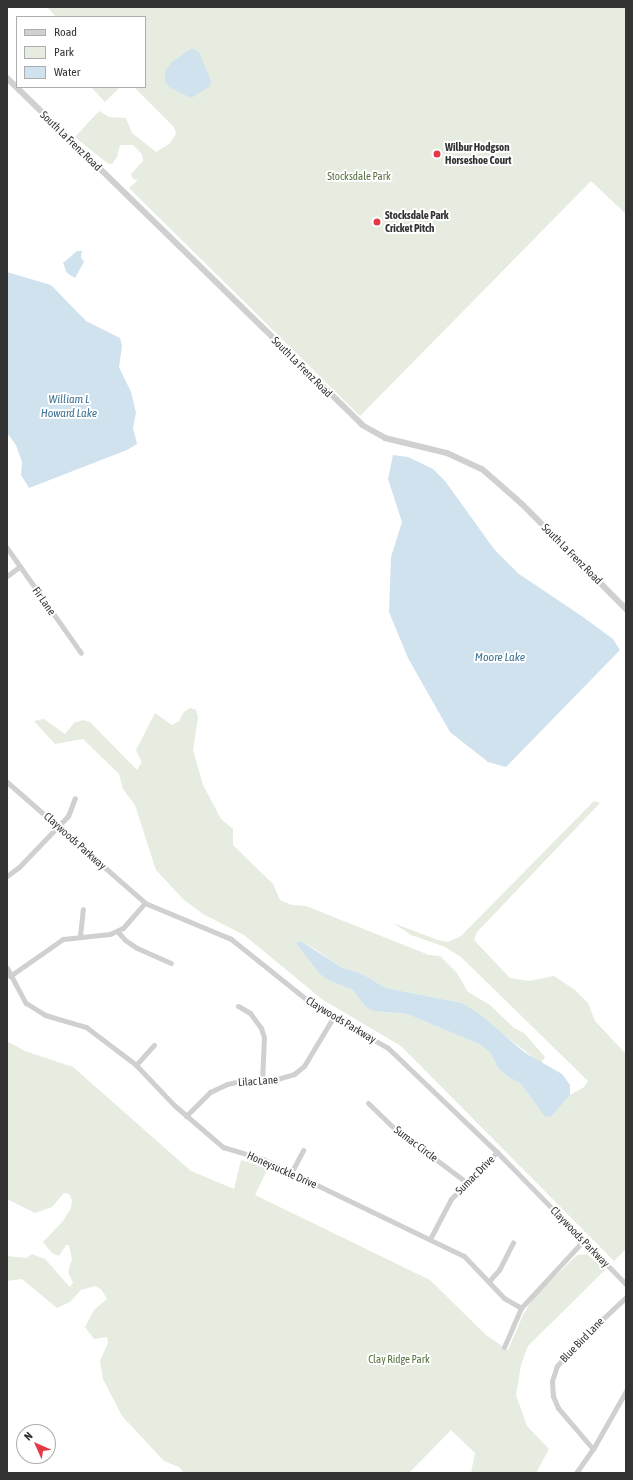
<!DOCTYPE html>
<html>
<head>
<meta charset="utf-8">
<style>
  body { margin:0 }
  #map { position:relative; width:633px; height:1480px; overflow:hidden; background:#fff; font-family:"Asap Condensed",sans-serif }
  div>[style] { position:absolute }
  [style*='--x'] { left:calc(var(--x)*1px); top:calc(var(--y)*1px); width:calc(var(--w)*1px); rotate:calc(var(--a)*1deg) }
  .green>* { inset:0; background:#e6ecdf }
  .water>* { inset:0; background:#cfe2ee }
  .minor>* { height:5px; margin:-2.5px; padding:0 2.5px; transform-origin:2.5px; border-radius:2.5px; background:#d0d0d0 }
  .tertiary>* { height:6px; margin:-3px; padding:0 3px; transform-origin:3px; border-radius:3px; background:#d0d0d0 }
  .dots>* { width:11px; height:11px; translate:-50% -50%; box-sizing:border-box; border:2px solid #fff; border-radius:50% }
  span { translate:-50% -50%; white-space:nowrap; text-align:center; line-height:1.15; -webkit-text-stroke:4px #fff; paint-order:stroke }
  .street-label { font-size:11px; color:#333 }
  .poi-label { font-size:11px; color:#333; font-weight:700 }
  .left { translate:0 -50%; text-align:left }
  .park-label { font-size:11px; color:#56703f }
  .water-label { font-size:12px; color:#3f7597; font-style:italic }
  .frame { position:absolute; inset:0; border:8px solid #333; pointer-events:none }
  .legend { position:absolute; left:16px; top:16px; width:130px; height:72px; box-sizing:border-box; background:#fff; border:1px solid #adadad; margin:0; padding:5px 7px; list-style:none; font-size:12px; color:#333 }
  .legend li { display:flex; align-items:center; gap:8px; height:20px }
  .legend b { width:20px; border:1px solid #adadad }
  .north { position:absolute; left:16px; top:1424px; width:40px; height:40px; box-sizing:border-box; background:#fff; border:1px solid #adadad; border-radius:50%; rotate:315deg; font-size:11px; font-weight:700; line-height:16px; text-align:center; color:#333 }
  .north::after { content:''; display:block; margin:auto; width:14px; height:18px; background:#e63946; clip-path:polygon(50% 0,100% 100%,50% 72%,0 100%) }
</style>
</head>
<body>
<div id="map">
  <div class="green">
    <div style="clip-path:polygon(47px 7px,626px 7px,626px 214px,591px 181px,360px 416px,129px 188px,138px 180px,133px 179px,131px 174px,143px 161px,142px 154px,133px 145px,120px 145px,117px 157px,112px 164px,107px 163px,75px 137px,99px 111px,109px 117px,126px 118px,132px 133px,156px 152px,169px 144px,176px 134px,174px 127px,134px 87px,145px 87px,145px 17px,56px 17px)"></div>
    <div style="clip-path:polygon(91px 87px,120px 87px,105px 102px)"></div>
    <div style="clip-path:polygon(190px 708px,196px 710px,198px 717px,193px 750px,203px 785px,221px 819px,233px 829px,233px 845px,273px 884px,280px 900px,292px 905px,306px 906px,429px 955px,440px 956px,457px 973px,468px 992px,490px 1005px,514px 1028px,524px 1033px,545px 1057px,541px 1063px,462px 1003px,386px 988px,362px 974px,341px 967px,312px 947px,301px 941px,297px 943px,330px 981px,353px 990px,374px 1011px,407px 1014px,479px 1044px,490px 1052px,498px 1068px,508px 1077px,520px 1083px,539px 1109px,552px 1116px,570px 1095px,584px 1087px,588px 1081px,461px 957px,445px 947px,411px 935px,393px 923px,438px 940px,448px 942px,461px 936px,594px 801px,600px 803px,477px 932px,474px 940px,510px 978px,529px 981px,554px 976px,575px 990px,588px 1003px,595px 1021px,626px 1054px,626px 1249px,614px 1261px,401px 1046px,323px 1000px,244px 935px,203px 914px,184px 900px,156px 870px,135px 805px,123px 789px,119px 774px,83px 739px,55px 744px,34px 721px,44px 719px,65px 734px,74px 723px,83px 720px,90px 722px,137px 770px,142px 762px,136px 750px,155px 713px,172px 725px,179px 721px,184px 712px)"></div>
    <div style="clip-path:polygon(7px 1041px,25px 1051px,73px 1067px,191px 1171px,234px 1189px,241px 1160px,268px 1168px,255px 1195px,430px 1280px,486px 1335px,508px 1350px,523px 1315px,534px 1297px,577px 1255px,587px 1254px,605px 1270px,528px 1346px,521px 1365px,516px 1395px,527px 1426px,549px 1449px,536px 1473px,471px 1473px,475px 1453px,451px 1430px,409px 1473px,184px 1473px,179px 1467px,164px 1461px,122px 1416px,103px 1379px,100px 1361px,108px 1343px,107px 1337px,94px 1339px,85px 1327px,94px 1310px,107px 1299px,101px 1289px,95px 1286px,81px 1290px,70px 1302px,57px 1308px,22px 1279px,7px 1281px,7px 1256px,27px 1258px,32px 1254px,45px 1259px,70px 1287px,73px 1283px,68px 1272px,72px 1259px,69px 1245px,66px 1245px,59px 1256px,52px 1253px,43px 1242px,63px 1221px,71px 1208px,72px 1200px,69px 1194px,64px 1193px,52px 1207px,35px 1213px,7px 1199px)"></div>
  </div>
  <div class="water">
    <div style="clip-path:polygon(192px 48px,199px 52px,211px 81px,209px 87px,191px 98px,169px 87px,165px 81px,165px 72px,172px 62px)"></div>
    <div style="clip-path:polygon(77px 251px,82px 251px,81px 257px,84px 262px,75px 278px,67px 273px,63px 263px)"></div>
    <div style="clip-path:polygon(7px 272px,51px 285px,86px 321px,120px 338px,122px 346px,119px 367px,131px 392px,136px 413px,133px 428px,137px 444px,127px 450px,29px 488px,21px 475px,22px 462px,16px 445px,7px 433px)"></div>
    <div style="clip-path:polygon(393px 455px,408px 457px,433px 469px,445px 481px,494px 549px,519px 574px,583px 617px,613px 639px,620px 650px,506px 767px,488px 762px,450px 732px,408px 658px,389px 612px,391px 557px,402px 522px,388px 479px)"></div>
    <div style="clip-path:polygon(301px 941px,341px 967px,362px 974px,386px 988px,462px 1003px,477px 1012px,524px 1052px,562px 1074px,570px 1085px,570px 1095px,552px 1116px,545px 1117px,520px 1083px,508px 1077px,498px 1068px,490px 1052px,479px 1044px,407px 1014px,374px 1011px,366px 1007px,353px 990px,330px 981px,320px 974px,296px 943px)"></div>
  </div>
  <div class="minor">
    <div style="--x:7;--y:548;--w:128;--a:54.8"></div>
    <div style="--x:7;--y:576;--w:15;--a:-37"></div>
    <div style="--x:7;--y:782;--w:184;--a:41.2"></div>
    <div style="--x:145;--y:903;--w:93;--a:22.7"></div>
    <div style="--x:231;--y:939;--w:104;--a:38.7"></div>
    <div style="--x:312;--y:1004;--w:88;--a:30.1"></div>
    <div style="--x:388;--y:1048;--w:151;--a:43.7"></div>
    <div style="--x:497;--y:1152;--w:185;--a:45.7"></div>
    <div style="--x:7;--y:876;--w:15;--a:-37"></div>
    <div style="--x:19;--y:867;--w:71;--a:-46.1"></div>
    <div style="--x:68;--y:816;--w:19;--a:-69"></div>
    <div style="--x:117;--y:931;--w:12;--a:48"></div>
    <div style="--x:125;--y:940;--w:14;--a:34"></div>
    <div style="--x:137;--y:948;--w:37;--a:24"></div>
    <div style="--x:80;--y:936;--w:27;--a:-84"></div>
    <div style="--x:7;--y:968;--w:40;--a:62"></div>
    <div style="--x:26;--y:1003;--w:22;--a:32"></div>
    <div style="--x:45;--y:1015;--w:43;--a:16.3"></div>
    <div style="--x:86;--y:1027;--w:63;--a:37.2"></div>
    <div style="--x:136;--y:1065;--w:55;--a:46.5"></div>
    <div style="--x:174;--y:1105;--w:65;--a:40.6"></div>
    <div style="--x:223;--y:1147;--w:42;--a:16.7"></div>
    <div style="--x:263;--y:1159;--w:223;--a:25.8"></div>
    <div style="--x:464;--y:1256;--w:58;--a:46.4"></div>
    <div style="--x:504;--y:1298;--w:20;--a:30"></div>
    <div style="--x:10;--y:976;--w:65;--a:-34.9"></div>
    <div style="--x:63;--y:939;--w:47;--a:-6.1"></div>
    <div style="--x:110;--y:934;--w:14;--a:-25"></div>
    <div style="--x:123;--y:928;--w:33;--a:-49"></div>
    <div style="--x:238;--y:1006;--w:14;--a:30"></div>
    <div style="--x:250;--y:1013;--w:19;--a:54"></div>
    <div style="--x:261;--y:1028;--w:9;--a:72"></div>
    <div style="--x:264;--y:1037;--w:44;--a:92.6"></div>
    <div style="--x:136;--y:1065;--w:27;--a:-48"></div>
    <div style="--x:368;--y:1103;--w:36;--a:44"></div>
    <div style="--x:394;--y:1128;--w:90;--a:36.9"></div>
    <div style="--x:186;--y:1116;--w:34;--a:-45"></div>
    <div style="--x:210;--y:1092;--w:19;--a:-25"></div>
    <div style="--x:227;--y:1084;--w:14;--a:-12"></div>
    <div style="--x:241;--y:1081;--w:29;--a:0"></div>
    <div style="--x:270;--y:1081;--w:25;--a:-16"></div>
    <div style="--x:294;--y:1074;--w:13;--a:-39"></div>
    <div style="--x:304;--y:1066;--w:58;--a:-59"></div>
    <div style="--x:291;--y:1173;--w:26;--a:-62"></div>
    <div style="--x:430;--y:1239;--w:45;--a:-62.3"></div>
    <div style="--x:451;--y:1199;--w:66;--a:-45.6"></div>
    <div style="--x:489;--y:1281;--w:15;--a:-48"></div>
    <div style="--x:499;--y:1270;--w:31;--a:-63"></div>
    <div style="--x:504;--y:1347;--w:43;--a:-66.4"></div>
    <div style="--x:521;--y:1308;--w:93;--a:-47.2"></div>
    <div style="--x:593;--y:1449;--w:54;--a:-130.5"></div>
    <div style="--x:558;--y:1408;--w:13;--a:-113"></div>
    <div style="--x:553;--y:1396;--w:15;--a:-94"></div>
    <div style="--x:552;--y:1381;--w:16;--a:-72"></div>
    <div style="--x:557;--y:1366;--w:26;--a:-50"></div>
    <div style="--x:574;--y:1346;--w:71;--a:-43.3"></div>
    <div style="--x:576;--y:1473;--w:29;--a:-55"></div>
    <div style="--x:593;--y:1449;--w:67;--a:-60.4"></div>
  </div>
  <div class="tertiary">
    <div style="--x:7;--y:78;--w:496;--a:44.3"></div>
    <div style="--x:362;--y:425;--w:26;--a:29"></div>
    <div style="--x:385;--y:438;--w:64;--a:13.6"></div>
    <div style="--x:447;--y:453;--w:38;--a:25"></div>
    <div style="--x:482;--y:469;--w:53;--a:41.2"></div>
    <div style="--x:522;--y:504;--w:148;--a:45.3"></div>
  </div>
  <div class="dots">
    <div style="left:437px;top:154px;background:#e63946"></div>
    <div style="left:377px;top:222px;background:#e63946"></div>
  </div>
  <div class="street-label">
    <span style="left:71px;top:141px;rotate:44deg">South La Frenz Road</span>
    <span style="left:302px;top:367px;rotate:45deg">South La Frenz Road</span>
    <span style="left:572px;top:554px;rotate:45deg">South La Frenz Road</span>
    <span style="left:44px;top:601px;rotate:55deg">Fir Lane</span>
    <span style="left:75px;top:841px;rotate:42deg">Claywoods Parkway</span>
    <span style="left:341px;top:1020px;rotate:31deg">Claywoods Parkway</span>
    <span style="left:258px;top:1081px;rotate:-4deg">Lilac Lane</span>
    <span style="left:416px;top:1144px;rotate:37deg">Sumac Circle</span>
    <span style="left:282px;top:1170px;rotate:24deg">Honeysuckle Drive</span>
    <span style="left:475px;top:1175px;rotate:-45deg">Sumac Drive</span>
    <span style="left:580px;top:1237px;rotate:46deg">Claywoods Parkway</span>
    <span style="left:582px;top:1340px;rotate:-46deg">Blue Bird Lane</span>
  </div>
  <div class="poi-label">
    <span class="left" style="left:445px;top:154px">Wilbur Hodgson<br>Horseshoe Court</span>
    <span class="left" style="left:385px;top:222px">Stocksdale Park<br>Cricket Pitch</span>
  </div>
  <div class="park-label">
    <span style="left:359px;top:176px">Stocksdale Park</span>
    <span style="left:399px;top:1359px">Clay Ridge Park</span>
  </div>
  <div class="water-label">
    <span style="left:69px;top:407px">William L<br>Howard Lake</span>
    <span style="left:500px;top:658px">Moore Lake</span>
  </div>
  <div class="frame"></div>
  <ul class="legend">
  <li><b style="height:5px;background:#d0d0d0"></b>Road</li>
  <li><b style="height:11px;background:#e6ecdf"></b>Park</li>
  <li><b style="height:11px;background:#cfe2ee"></b>Water</li>
  </ul>
  <div class="north">N</div>
</div>
</body>
</html>
